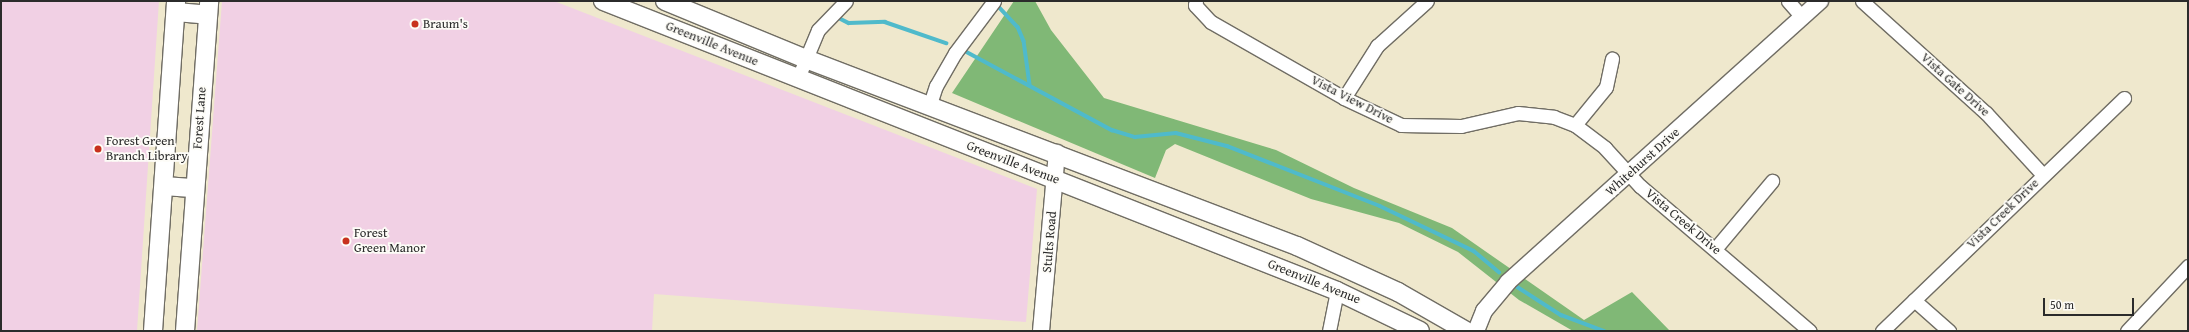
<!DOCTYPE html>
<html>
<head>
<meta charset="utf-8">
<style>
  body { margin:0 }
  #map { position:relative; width:2189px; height:332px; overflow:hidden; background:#efe8cd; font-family:"Gentium Book Plus",serif }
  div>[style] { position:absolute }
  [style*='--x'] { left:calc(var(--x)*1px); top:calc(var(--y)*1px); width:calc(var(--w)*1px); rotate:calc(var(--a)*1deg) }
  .built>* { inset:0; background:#f1d0e4 }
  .forest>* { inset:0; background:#80b876 }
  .stream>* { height:3.5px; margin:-1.75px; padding:0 1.75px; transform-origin:1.75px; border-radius:1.75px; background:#4fbacb }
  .roads { filter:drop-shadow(1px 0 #706d64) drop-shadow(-1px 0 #706d64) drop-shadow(0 1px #706d64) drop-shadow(0 -1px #706d64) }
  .minor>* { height:13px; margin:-6.5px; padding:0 6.5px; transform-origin:6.5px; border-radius:6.5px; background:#fff }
  .tertiary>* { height:16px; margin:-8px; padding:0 8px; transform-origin:8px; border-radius:8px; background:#fff }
  .secondary>* { height:18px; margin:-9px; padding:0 9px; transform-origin:9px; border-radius:9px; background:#fff }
  .dots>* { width:11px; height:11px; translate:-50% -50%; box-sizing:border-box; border:2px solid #fdfcf7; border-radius:50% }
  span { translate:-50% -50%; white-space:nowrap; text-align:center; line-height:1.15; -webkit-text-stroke:3.5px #fdfcf7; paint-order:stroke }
  .poi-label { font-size:13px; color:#2b2b2b }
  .left { translate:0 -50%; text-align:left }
  .street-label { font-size:13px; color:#2b2b2b }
  .frame { position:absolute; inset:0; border:2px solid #2b2b2b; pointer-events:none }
  .scale { position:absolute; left:2043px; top:298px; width:91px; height:18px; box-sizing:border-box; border:2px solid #2b2b2b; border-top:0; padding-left:5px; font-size:12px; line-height:14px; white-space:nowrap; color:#2b2b2b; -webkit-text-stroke:3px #fdfcf7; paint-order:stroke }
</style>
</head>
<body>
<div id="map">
  <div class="built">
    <div style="clip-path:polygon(1px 1px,159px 1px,137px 331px,1px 331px)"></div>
    <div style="clip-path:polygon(222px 1px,554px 1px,1037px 189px,1026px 322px,654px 294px,652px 331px,197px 331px)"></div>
  </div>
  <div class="forest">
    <div style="clip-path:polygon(1014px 1px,1035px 1px,1051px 30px,1104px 98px,1276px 150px,1354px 188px,1452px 228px,1584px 320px,1632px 292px,1670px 331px,1573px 331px,1519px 300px,1458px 252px,1399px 223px,1311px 199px,1175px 144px,1166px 150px,1155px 178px,952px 93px)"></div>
  </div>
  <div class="stream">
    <div style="--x:1000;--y:8;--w:26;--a:47"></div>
    <div style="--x:1018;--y:27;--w:15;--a:67"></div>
    <div style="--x:1024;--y:41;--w:44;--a:82.2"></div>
    <div style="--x:837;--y:17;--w:13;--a:27"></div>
    <div style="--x:849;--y:23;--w:36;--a:-2"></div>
    <div style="--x:885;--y:22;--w:65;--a:19"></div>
    <div style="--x:965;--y:51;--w:167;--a:28.3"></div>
    <div style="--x:1112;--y:130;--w:24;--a:17"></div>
    <div style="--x:1135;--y:137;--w:41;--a:-5.6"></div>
    <div style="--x:1176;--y:133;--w:53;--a:14.3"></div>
    <div style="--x:1227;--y:146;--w:164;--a:21.4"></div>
    <div style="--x:1380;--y:206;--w:104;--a:25.6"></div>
    <div style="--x:1474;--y:251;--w:33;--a:40"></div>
    <div style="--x:1516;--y:286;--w:54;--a:32.8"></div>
    <div style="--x:1561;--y:315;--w:46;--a:20.4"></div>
  </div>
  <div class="roads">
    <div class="minor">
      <div style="--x:1196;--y:1;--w:4;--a:104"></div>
      <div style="--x:1195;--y:5;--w:23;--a:47"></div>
      <div style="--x:1211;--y:22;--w:153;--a:29.7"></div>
      <div style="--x:1344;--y:98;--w:63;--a:25.3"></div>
      <div style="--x:1401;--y:125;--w:60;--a:1"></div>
      <div style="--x:1461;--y:126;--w:58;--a:-12.8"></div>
      <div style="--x:1518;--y:113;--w:36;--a:6"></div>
      <div style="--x:1554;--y:117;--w:22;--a:21"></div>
      <div style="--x:1575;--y:125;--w:38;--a:37"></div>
      <div style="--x:1605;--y:148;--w:52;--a:47.4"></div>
      <div style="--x:1640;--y:186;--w:223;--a:40.5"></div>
      <div style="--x:1788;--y:1;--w:21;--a:49"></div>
      <div style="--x:1862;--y:1;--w:167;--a:42.1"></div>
      <div style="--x:1986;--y:113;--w:84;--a:47.4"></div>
      <div style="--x:798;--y:78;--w:52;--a:-67.4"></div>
      <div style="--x:818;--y:30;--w:40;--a:-46"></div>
      <div style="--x:1344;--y:98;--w:62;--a:-57.6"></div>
      <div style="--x:1377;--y:46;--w:67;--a:-42"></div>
      <div style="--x:930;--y:104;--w:19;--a:-72"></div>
      <div style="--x:936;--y:86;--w:38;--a:-60"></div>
      <div style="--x:955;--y:53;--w:65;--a:-53.1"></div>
      <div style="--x:1575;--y:125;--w:49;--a:-50.8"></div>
      <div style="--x:1606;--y:87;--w:29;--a:-78"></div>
      <div style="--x:1715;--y:249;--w:89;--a:-50"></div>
      <div style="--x:1914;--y:300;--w:47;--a:41.5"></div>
      <div style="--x:1329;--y:331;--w:41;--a:-78.7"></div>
      <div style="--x:1882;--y:331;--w:336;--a:-43.9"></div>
      <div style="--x:2127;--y:331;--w:89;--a:-46.8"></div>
    </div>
    <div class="tertiary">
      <div style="--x:1041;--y:331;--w:179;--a:-84.9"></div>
      <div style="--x:1476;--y:331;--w:22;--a:-68"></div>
      <div style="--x:1484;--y:311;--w:38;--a:-50"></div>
      <div style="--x:1508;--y:282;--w:420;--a:-42"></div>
    </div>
    <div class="secondary">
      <div style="--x:603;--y:1;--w:789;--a:21.56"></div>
      <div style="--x:1337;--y:291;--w:92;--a:25.7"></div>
      <div style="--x:665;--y:1;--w:152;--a:22.4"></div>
      <div style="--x:806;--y:59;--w:525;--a:20.85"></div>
      <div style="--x:1297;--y:246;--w:111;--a:24.5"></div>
      <div style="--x:1398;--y:292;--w:78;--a:29.8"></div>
      <div style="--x:176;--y:12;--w:32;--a:5"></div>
      <div style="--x:164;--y:186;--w:31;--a:4"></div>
      <div style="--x:153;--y:331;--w:331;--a:-86"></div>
      <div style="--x:185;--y:331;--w:331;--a:-85.8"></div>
    </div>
  </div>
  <div class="dots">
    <div style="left:415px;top:24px;background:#c8321e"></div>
    <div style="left:98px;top:149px;background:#c8321e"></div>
    <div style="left:346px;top:241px;background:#c8321e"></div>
  </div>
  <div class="poi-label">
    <span class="left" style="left:423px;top:24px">Braum's</span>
    <span class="left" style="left:106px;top:149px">Forest Green<br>Branch Library</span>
    <span class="left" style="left:354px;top:241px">Forest<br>Green Manor</span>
  </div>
  <div class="street-label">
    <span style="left:712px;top:44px;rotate:22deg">Greenville Avenue</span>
    <span style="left:1955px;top:85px;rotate:42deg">Vista Gate Drive</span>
    <span style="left:1352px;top:100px;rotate:27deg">Vista View Drive</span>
    <span style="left:200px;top:118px;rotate:-86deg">Forest Lane</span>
    <span style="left:1643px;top:162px;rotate:-42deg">Whitehurst Drive</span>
    <span style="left:1013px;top:163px;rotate:21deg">Greenville Avenue</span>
    <span style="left:2003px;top:214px;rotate:-44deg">Vista Creek Drive</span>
    <span style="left:1683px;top:222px;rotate:40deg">Vista Creek Drive</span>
    <span style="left:1050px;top:242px;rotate:-85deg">Stults Road</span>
    <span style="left:1314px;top:282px;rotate:22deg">Greenville Avenue</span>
  </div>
  <div class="frame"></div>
  <div class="scale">50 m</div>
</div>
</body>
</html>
